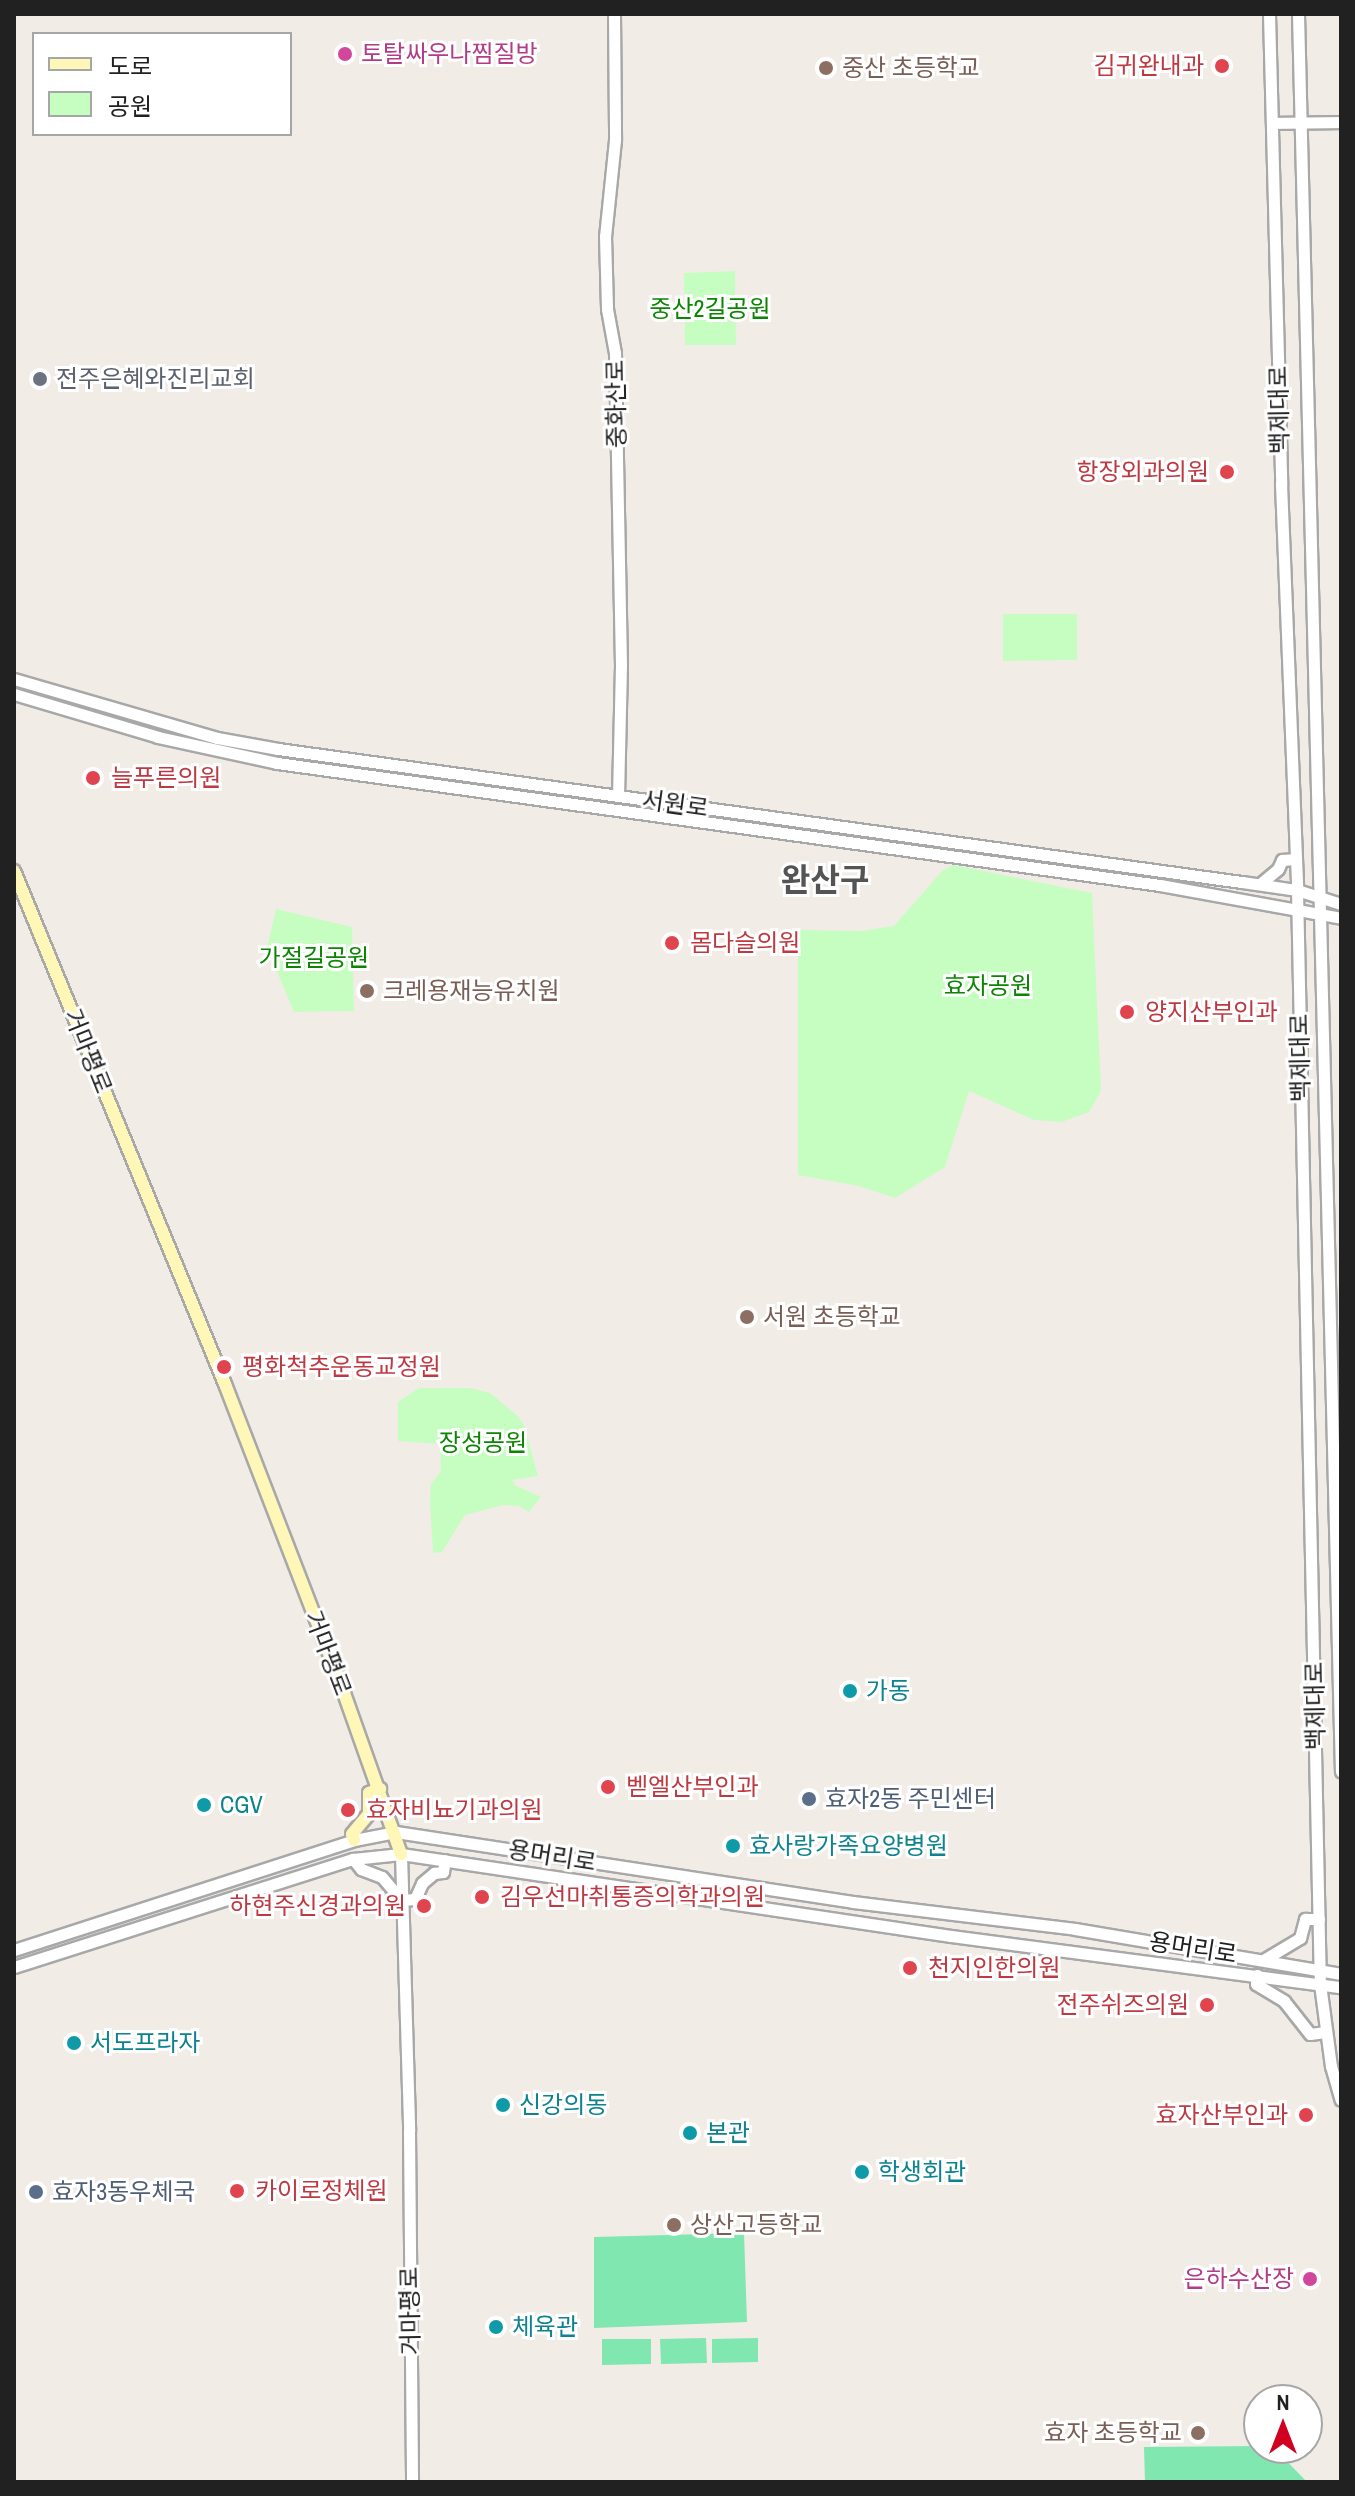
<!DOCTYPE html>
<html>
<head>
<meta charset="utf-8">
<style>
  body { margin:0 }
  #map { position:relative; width:1355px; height:2496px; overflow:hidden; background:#f2ece7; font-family:"Archivo Narrow","Noto Sans KR",sans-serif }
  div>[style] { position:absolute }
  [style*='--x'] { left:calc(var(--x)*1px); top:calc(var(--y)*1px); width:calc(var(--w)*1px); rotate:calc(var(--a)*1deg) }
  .park>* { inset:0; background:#c6fec1 }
  .pitch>* { inset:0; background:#7fe7af }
  .roads { filter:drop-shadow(2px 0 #a8a8a8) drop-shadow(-2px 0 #a8a8a8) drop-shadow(0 2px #a8a8a8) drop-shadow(0 -2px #a8a8a8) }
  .tertiary>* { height:11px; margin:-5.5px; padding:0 5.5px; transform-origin:5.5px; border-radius:5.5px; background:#fff }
  .secondary>* { height:12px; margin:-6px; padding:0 6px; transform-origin:6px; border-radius:6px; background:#fff7b8 }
  .dots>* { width:22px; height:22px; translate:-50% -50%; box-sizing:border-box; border:4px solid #fff; border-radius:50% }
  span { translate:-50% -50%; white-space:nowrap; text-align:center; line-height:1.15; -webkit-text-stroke:6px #fff; paint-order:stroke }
  .hotel-label { font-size:24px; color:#b23c85 }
  .left { translate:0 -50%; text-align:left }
  .right { translate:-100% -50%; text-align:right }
  .health-label { font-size:24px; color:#be3a42 }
  .education-label { font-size:24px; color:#785e54 }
  .park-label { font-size:24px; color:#0c8503 }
  .worship-label { font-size:24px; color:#5b616d }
  .street-label { font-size:24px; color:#212121 }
  .culture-label { font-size:24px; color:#0d838f }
  .service-label { font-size:24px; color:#4e5e75 }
  .district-label { font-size:32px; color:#545454; font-weight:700 }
  .frame { position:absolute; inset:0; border:16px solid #212121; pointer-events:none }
  .legend { position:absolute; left:32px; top:32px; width:260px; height:104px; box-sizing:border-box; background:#fff; border:2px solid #a6a6a6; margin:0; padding:10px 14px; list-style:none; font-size:24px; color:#212121 }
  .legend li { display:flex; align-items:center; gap:16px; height:40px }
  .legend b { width:40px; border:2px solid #a6a6a6 }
  .north { position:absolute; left:1243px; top:2384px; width:80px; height:80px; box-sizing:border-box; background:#fff; border:2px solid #a6a6a6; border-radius:50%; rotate:0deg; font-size:22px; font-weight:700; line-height:32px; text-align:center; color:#212121 }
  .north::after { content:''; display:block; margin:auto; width:28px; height:36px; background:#d10020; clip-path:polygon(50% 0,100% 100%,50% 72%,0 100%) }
</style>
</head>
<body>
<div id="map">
  <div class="park">
    <div style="clip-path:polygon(735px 271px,736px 345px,685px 345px,684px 273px)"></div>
    <div style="clip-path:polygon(1077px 614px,1077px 660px,1003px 661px,1003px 614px)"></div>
    <div style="clip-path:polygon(953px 865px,1092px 893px,1101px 1091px,1089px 1112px,1062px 1122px,1034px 1120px,969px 1091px,945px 1167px,895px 1198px,859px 1186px,798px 1175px,798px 930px,862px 931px,894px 926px,942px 871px)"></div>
    <div style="clip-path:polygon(276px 909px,352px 927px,354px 1011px,294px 1012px,267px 948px)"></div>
    <div style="clip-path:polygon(419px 1388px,471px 1388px,490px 1393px,518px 1416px,524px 1425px,538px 1476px,512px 1480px,516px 1486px,541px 1497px,529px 1512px,519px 1506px,503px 1505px,465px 1515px,442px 1552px,433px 1553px,430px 1502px,431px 1484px,441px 1471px,440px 1444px,398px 1441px,398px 1402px)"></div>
  </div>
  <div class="pitch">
    <div style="clip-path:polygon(744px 2233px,747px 2322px,594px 2328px,594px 2237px)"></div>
    <div style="clip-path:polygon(706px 2338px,707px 2363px,661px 2364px,660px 2339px)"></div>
    <div style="clip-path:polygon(758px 2338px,758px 2362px,712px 2363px,712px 2339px)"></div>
    <div style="clip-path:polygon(602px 2339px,651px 2339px,651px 2364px,602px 2365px)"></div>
    <div style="clip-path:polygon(1259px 2446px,1274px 2448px,1307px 2482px,1145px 2482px,1144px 2447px)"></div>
  </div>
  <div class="roads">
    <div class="tertiary">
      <div style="--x:614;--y:14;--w:126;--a:89.5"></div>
      <div style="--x:615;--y:140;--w:97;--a:95.9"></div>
      <div style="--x:605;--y:236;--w:73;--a:88.4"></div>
      <div style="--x:607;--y:309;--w:45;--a:79.7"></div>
      <div style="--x:615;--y:353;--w:312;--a:88.9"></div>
      <div style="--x:621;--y:665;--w:131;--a:91.3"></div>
      <div style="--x:1269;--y:14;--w:470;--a:88.5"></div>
      <div style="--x:1281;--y:484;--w:406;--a:87.7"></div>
      <div style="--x:1297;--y:890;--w:1094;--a:88.8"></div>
      <div style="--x:1320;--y:1984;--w:83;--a:82.4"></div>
      <div style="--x:1331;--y:2066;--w:35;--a:74"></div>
      <div style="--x:1298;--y:14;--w:1758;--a:88.6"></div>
      <div style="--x:1273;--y:123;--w:68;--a:-0.8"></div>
      <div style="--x:14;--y:679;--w:211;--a:16.2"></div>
      <div style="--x:217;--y:738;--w:62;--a:10.2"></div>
      <div style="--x:278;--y:749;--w:973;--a:7.86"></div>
      <div style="--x:1242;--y:882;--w:56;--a:8.3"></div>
      <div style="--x:1297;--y:890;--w:46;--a:17.7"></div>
      <div style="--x:14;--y:694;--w:150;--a:16.6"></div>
      <div style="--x:158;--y:737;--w:122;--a:12.3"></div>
      <div style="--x:277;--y:763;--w:891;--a:7.87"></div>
      <div style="--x:1160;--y:885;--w:184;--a:10.3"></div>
      <div style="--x:1260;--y:884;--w:23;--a:-40"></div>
      <div style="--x:1278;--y:869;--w:10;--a:-66"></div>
      <div style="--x:1282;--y:860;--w:14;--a:-4"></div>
      <div style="--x:401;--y:1854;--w:277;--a:88.3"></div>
      <div style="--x:409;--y:2131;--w:351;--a:89.5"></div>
      <div style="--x:353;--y:1859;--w:13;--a:51"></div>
      <div style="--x:361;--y:1869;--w:22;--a:21"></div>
      <div style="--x:382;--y:1877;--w:30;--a:50"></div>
      <div style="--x:401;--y:1900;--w:14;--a:-4"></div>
      <div style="--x:415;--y:1899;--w:17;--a:-66"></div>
      <div style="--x:422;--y:1883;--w:16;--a:-40"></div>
      <div style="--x:434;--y:1873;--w:9;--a:-6"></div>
      <div style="--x:443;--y:1872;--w:12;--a:-81"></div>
      <div style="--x:14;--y:1950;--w:357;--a:-17.9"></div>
      <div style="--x:354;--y:1840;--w:43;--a:-10.8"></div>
      <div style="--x:396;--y:1832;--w:462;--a:8.7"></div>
      <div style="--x:853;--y:1902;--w:224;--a:6.9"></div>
      <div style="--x:1075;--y:1929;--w:270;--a:9.6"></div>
      <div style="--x:1265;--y:1959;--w:41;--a:-31"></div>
      <div style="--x:1300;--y:1938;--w:20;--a:-75"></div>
      <div style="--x:1305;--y:1919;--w:14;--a:0"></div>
      <div style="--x:14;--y:1967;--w:356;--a:-17.7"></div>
      <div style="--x:353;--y:1859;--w:48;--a:-5.9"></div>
      <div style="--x:401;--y:1854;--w:556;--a:8.48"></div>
      <div style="--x:951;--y:1936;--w:393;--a:7.5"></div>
      <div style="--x:1257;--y:1975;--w:9;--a:96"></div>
      <div style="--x:1256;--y:1984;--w:33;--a:31"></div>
      <div style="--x:1284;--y:2001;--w:42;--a:51.8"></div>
      <div style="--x:1310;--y:2034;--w:16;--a:-7"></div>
    </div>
    <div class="secondary">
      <div style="--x:14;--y:871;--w:555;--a:67.64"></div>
      <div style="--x:225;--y:1384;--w:331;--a:68.9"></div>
      <div style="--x:344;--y:1693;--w:171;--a:70.5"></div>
      <div style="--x:354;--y:1840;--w:6;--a:-108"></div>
      <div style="--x:352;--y:1834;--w:26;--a:-50"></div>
      <div style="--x:369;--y:1814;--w:21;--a:-90"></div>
      <div style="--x:369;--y:1793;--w:12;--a:-20"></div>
    </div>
  </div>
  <div class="dots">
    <div style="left:345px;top:54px;background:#d1479c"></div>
    <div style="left:1222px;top:66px;background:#e0444e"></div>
    <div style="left:826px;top:68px;background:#8d6e63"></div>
    <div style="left:40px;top:379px;background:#6b7280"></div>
    <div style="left:1227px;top:472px;background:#e0444e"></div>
    <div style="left:93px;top:778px;background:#e0444e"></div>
    <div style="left:672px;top:943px;background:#e0444e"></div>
    <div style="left:367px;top:991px;background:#8d6e63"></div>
    <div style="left:1127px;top:1012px;background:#e0444e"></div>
    <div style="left:747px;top:1317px;background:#8d6e63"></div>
    <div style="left:224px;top:1367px;background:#e0444e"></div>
    <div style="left:850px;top:1691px;background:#0f9aa8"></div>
    <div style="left:608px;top:1787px;background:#e0444e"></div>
    <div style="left:809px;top:1799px;background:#5c6f8a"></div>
    <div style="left:204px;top:1805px;background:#0f9aa8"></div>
    <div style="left:348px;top:1810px;background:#e0444e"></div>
    <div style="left:733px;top:1846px;background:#0f9aa8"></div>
    <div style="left:482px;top:1897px;background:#e0444e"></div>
    <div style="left:424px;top:1906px;background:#e0444e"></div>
    <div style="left:910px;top:1968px;background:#e0444e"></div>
    <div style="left:1207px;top:2005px;background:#e0444e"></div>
    <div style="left:74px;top:2043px;background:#0f9aa8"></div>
    <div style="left:503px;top:2105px;background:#0f9aa8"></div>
    <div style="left:1306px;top:2115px;background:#e0444e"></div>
    <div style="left:690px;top:2133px;background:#0f9aa8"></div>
    <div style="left:862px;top:2172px;background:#0f9aa8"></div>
    <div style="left:237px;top:2191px;background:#e0444e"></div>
    <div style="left:36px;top:2192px;background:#5c6f8a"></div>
    <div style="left:674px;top:2225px;background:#8d6e63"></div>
    <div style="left:1310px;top:2279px;background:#d1479c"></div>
    <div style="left:496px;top:2327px;background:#0f9aa8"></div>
    <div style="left:1198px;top:2433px;background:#8d6e63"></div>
  </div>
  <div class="hotel-label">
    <span class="left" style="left:361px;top:54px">토탈싸우나찜질방</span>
    <span class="right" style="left:1294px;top:2279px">은하수산장</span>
  </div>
  <div class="health-label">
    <span class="right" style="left:1204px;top:66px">김귀완내과</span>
    <span class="right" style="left:1209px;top:472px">항장외과의원</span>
    <span class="left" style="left:111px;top:778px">늘푸른의원</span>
    <span class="left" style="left:690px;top:943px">몸다슬의원</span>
    <span class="left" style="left:1145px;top:1012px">양지산부인과</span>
    <span class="left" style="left:242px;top:1367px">평화척추운동교정원</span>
    <span class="left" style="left:626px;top:1787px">벧엘산부인과</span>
    <span class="left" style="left:366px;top:1810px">효자비뇨기과의원</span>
    <span class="left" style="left:500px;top:1897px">김우선마취통증의학과의원</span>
    <span class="right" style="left:406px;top:1906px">하현주신경과의원</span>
    <span class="left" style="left:928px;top:1968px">천지인한의원</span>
    <span class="right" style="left:1189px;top:2005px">전주쉬즈의원</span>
    <span class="right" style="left:1288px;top:2115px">효자산부인과</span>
    <span class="left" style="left:255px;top:2191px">카이로정체원</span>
  </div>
  <div class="education-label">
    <span class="left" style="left:842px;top:68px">중산 초등학교</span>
    <span class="left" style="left:383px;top:991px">크레용재능유치원</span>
    <span class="left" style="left:763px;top:1317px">서원 초등학교</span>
    <span class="left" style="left:690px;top:2225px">상산고등학교</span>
    <span class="right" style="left:1182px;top:2433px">효자 초등학교</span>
  </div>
  <div class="park-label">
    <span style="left:710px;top:309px">중산2길공원</span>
    <span style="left:314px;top:958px">가절길공원</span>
    <span style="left:988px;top:986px">효자공원</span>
    <span style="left:483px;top:1443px">장성공원</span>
  </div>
  <div class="worship-label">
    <span class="left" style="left:56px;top:379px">전주은혜와진리교회</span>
  </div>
  <div class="street-label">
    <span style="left:616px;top:404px;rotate:-91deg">중화산로</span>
    <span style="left:1279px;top:410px;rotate:-91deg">백제대로</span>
    <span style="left:675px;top:804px;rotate:8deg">서원로</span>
    <span style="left:88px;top:1051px;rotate:68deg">거마평로</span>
    <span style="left:1300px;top:1058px;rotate:-91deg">백제대로</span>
    <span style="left:328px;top:1653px;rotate:69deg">거마평로</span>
    <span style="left:1315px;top:1706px;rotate:-91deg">백제대로</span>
    <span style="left:552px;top:1856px;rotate:9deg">용머리로</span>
    <span style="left:1193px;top:1948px;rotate:9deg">용머리로</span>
    <span style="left:410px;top:2311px;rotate:-91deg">거마평로</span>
  </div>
  <div class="culture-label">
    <span class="left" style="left:866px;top:1691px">가동</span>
    <span class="left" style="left:220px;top:1805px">CGV</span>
    <span class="left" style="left:749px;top:1846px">효사랑가족요양병원</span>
    <span class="left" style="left:90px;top:2043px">서도프라자</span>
    <span class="left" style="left:519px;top:2105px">신강의동</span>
    <span class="left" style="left:706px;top:2133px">본관</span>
    <span class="left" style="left:878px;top:2172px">학생회관</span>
    <span class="left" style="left:512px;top:2327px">체육관</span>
  </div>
  <div class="service-label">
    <span class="left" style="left:825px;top:1799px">효자2동 주민센터</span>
    <span class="left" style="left:52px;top:2192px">효자3동우체국</span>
  </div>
  <div class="district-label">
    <span style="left:825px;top:880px">완산구</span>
  </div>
  <div class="frame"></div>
  <ul class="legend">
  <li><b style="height:10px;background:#fff7b8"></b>도로</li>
  <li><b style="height:22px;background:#c6fec1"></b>공원</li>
  </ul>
  <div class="north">N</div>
</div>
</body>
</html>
